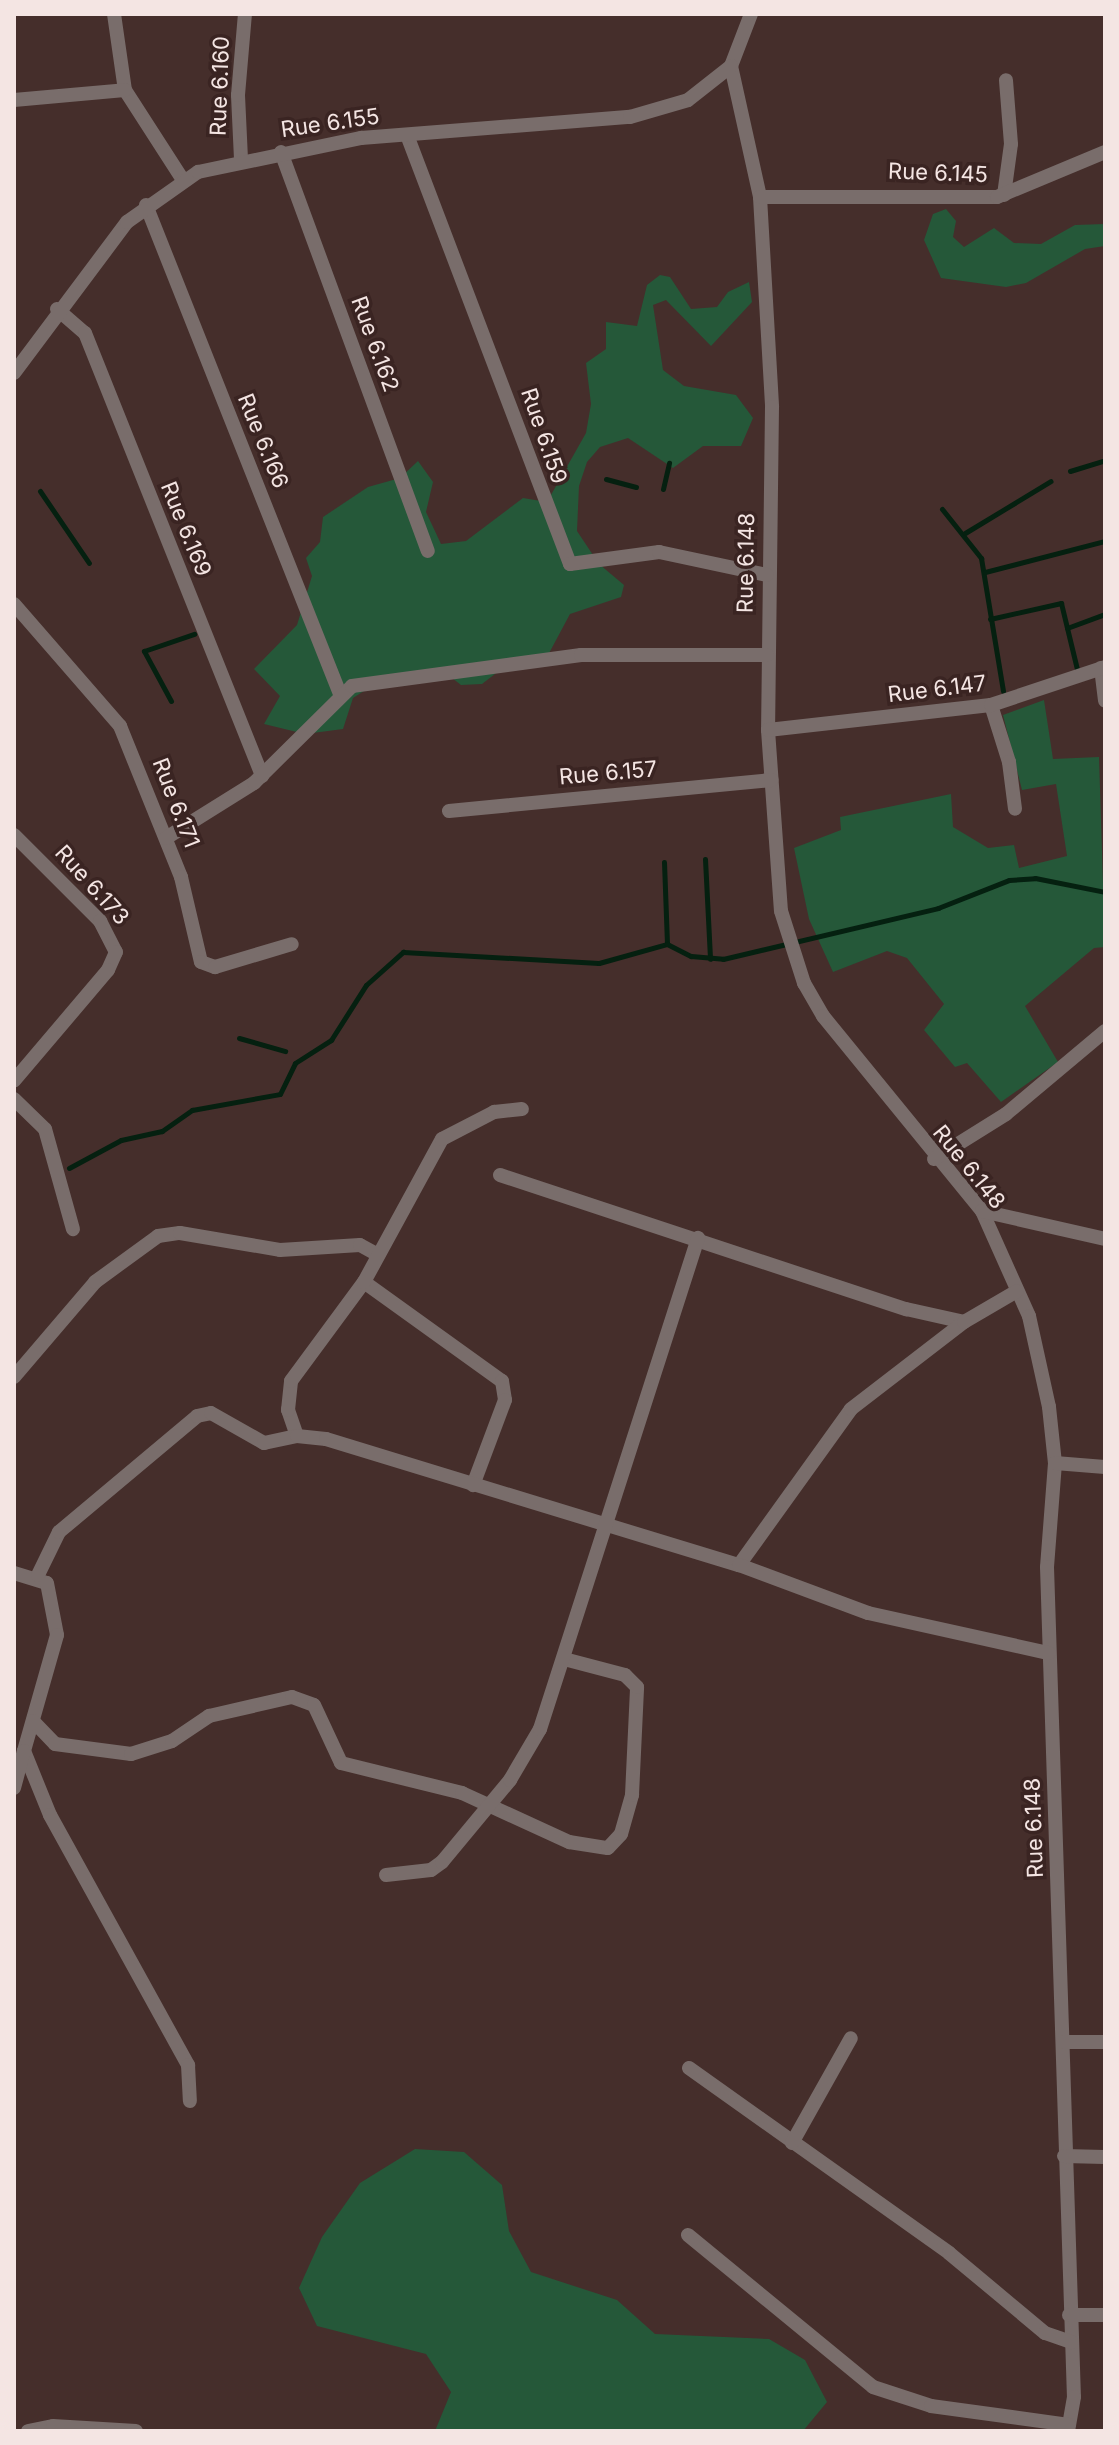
<!DOCTYPE html>
<html>
<head>
<meta charset="utf-8">
<style>
  body { margin:0 }
  #map { position:relative; width:1119px; height:2445px; overflow:hidden; background:#452e2b; font-family:Inter,sans-serif }
  div>[style] { position:absolute }
  [style*='--x'] { left:calc(var(--x)*1px); top:calc(var(--y)*1px); width:calc(var(--w)*1px); rotate:calc(var(--a)*1deg) }
  .green>* { inset:0; background:#255839 }
  .stream>* { height:5px; margin:-2.5px; padding:0 2.5px; transform-origin:2.5px; border-radius:2.5px; background:#052010 }
  .minor>* { height:14px; margin:-7px; padding:0 7px; transform-origin:7px; border-radius:7px; background:#796d6b }
  span { translate:-50% -50%; white-space:nowrap; text-align:center; line-height:1.15; -webkit-text-stroke:7px #3a2422; paint-order:stroke }
  .street-label { font-size:22px; color:#f4e5e3 }
  .frame { position:absolute; inset:0; border:16px solid #f4e5e3; pointer-events:none }
</style>
</head>
<body>
<div id="map">
  <div class="green">
    <div style="clip-path:polygon(946px 209px,956px 221px,953px 237px,964px 247px,994px 228px,1014px 243px,1041px 244px,1075px 225px,1105px 224px,1105px 246px,1085px 249px,1026px 283px,1006px 287px,941px 278px,924px 240px,933px 214px)"></div>
    <div style="clip-path:polygon(660px 275px,670px 277px,691px 309px,717px 307px,728px 292px,749px 282px,752px 302px,711px 346px,666px 300px,653px 305px,663px 370px,684px 386px,736px 395px,753px 418px,741px 446px,703px 446px,673px 468px,628px 438px,600px 447px,587px 462px,579px 486px,577px 531px,599px 564px,624px 585px,621px 597px,570px 614px,547px 657px,504px 667px,482px 684px,461px 685px,447px 674px,364px 691px,353px 698px,343px 729px,305px 734px,264px 724px,280px 696px,254px 669px,297px 625px,312px 576px,306px 558px,320px 542px,323px 517px,368px 487px,400px 478px,418px 461px,433px 482px,426px 512px,441px 544px,466px 541px,523px 498px,547px 502px,586px 433px,591px 404px,586px 363px,606px 349px,606px 322px,637px 326px,647px 285px)"></div>
    <div style="clip-path:polygon(1044px 700px,1053px 759px,1099px 757px,1105px 947px,1094px 948px,1025px 1006px,1058px 1062px,1001px 1102px,967px 1063px,955px 1067px,924px 1030px,944px 1004px,907px 958px,887px 951px,833px 972px,809px 919px,794px 848px,841px 830px,840px 817px,951px 794px,953px 827px,988px 848px,1014px 845px,1019px 868px,1067px 856px,1056px 784px,1022px 790px,1003px 715px)"></div>
    <div style="clip-path:polygon(415px 2149px,464px 2152px,502px 2185px,509px 2231px,531px 2272px,617px 2300px,655px 2334px,769px 2339px,805px 2360px,827px 2402px,803px 2431px,435px 2431px,451px 2392px,426px 2354px,317px 2326px,299px 2288px,322px 2237px,360px 2183px)"></div>
  </div>
  <div class="stream">
    <div style="--x:1070;--y:471;--w:37;--a:-17"></div>
    <div style="--x:606;--y:479;--w:31;--a:15"></div>
    <div style="--x:663;--y:489;--w:27;--a:-77"></div>
    <div style="--x:40;--y:491;--w:87;--a:55.8"></div>
    <div style="--x:942;--y:509;--w:63;--a:51.5"></div>
    <div style="--x:981;--y:558;--w:135;--a:80.6"></div>
    <div style="--x:965;--y:533;--w:100;--a:-31.2"></div>
    <div style="--x:985;--y:572;--w:124;--a:-14.5"></div>
    <div style="--x:990;--y:619;--w:73;--a:-12.7"></div>
    <div style="--x:1061;--y:603;--w:68;--a:76.4"></div>
    <div style="--x:1067;--y:628;--w:40;--a:-20.2"></div>
    <div style="--x:171;--y:701;--w:57;--a:-118.4"></div>
    <div style="--x:144;--y:651;--w:53;--a:-18.8"></div>
    <div style="--x:705;--y:859;--w:100;--a:87.1"></div>
    <div style="--x:664;--y:862;--w:82;--a:87.9"></div>
    <div style="--x:239;--y:1038;--w:48;--a:15.8"></div>
    <div style="--x:69;--y:1168;--w:59;--a:-28.3"></div>
    <div style="--x:121;--y:1140;--w:42;--a:-12.4"></div>
    <div style="--x:162;--y:1131;--w:37;--a:-35"></div>
    <div style="--x:192;--y:1110;--w:89;--a:-10.3"></div>
    <div style="--x:280;--y:1094;--w:34;--a:-64"></div>
    <div style="--x:295;--y:1063;--w:43;--a:-32.6"></div>
    <div style="--x:331;--y:1040;--w:65;--a:-57.5"></div>
    <div style="--x:366;--y:985;--w:50;--a:-41.7"></div>
    <div style="--x:403;--y:952;--w:196;--a:3.2"></div>
    <div style="--x:599;--y:963;--w:71;--a:-15.6"></div>
    <div style="--x:667;--y:944;--w:27;--a:27"></div>
    <div style="--x:691;--y:956;--w:32;--a:5"></div>
    <div style="--x:723;--y:959;--w:221;--a:-13.3"></div>
    <div style="--x:938;--y:908;--w:76;--a:-21.5"></div>
    <div style="--x:1009;--y:880;--w:26;--a:-4"></div>
    <div style="--x:1035;--y:878;--w:71;--a:11.3"></div>
  </div>
  <div class="minor">
    <div style="--x:114;--y:14;--w:77;--a:81.8"></div>
    <div style="--x:125;--y:90;--w:107;--a:57.2"></div>
    <div style="--x:751;--y:14;--w:56;--a:111"></div>
    <div style="--x:731;--y:66;--w:134;--a:77.5"></div>
    <div style="--x:760;--y:197;--w:210;--a:86.7"></div>
    <div style="--x:772;--y:407;--w:323;--a:90.7"></div>
    <div style="--x:768;--y:730;--w:181;--a:85.9"></div>
    <div style="--x:781;--y:911;--w:76;--a:72.3"></div>
    <div style="--x:804;--y:983;--w:38;--a:60"></div>
    <div style="--x:823;--y:1016;--w:252;--a:50.8"></div>
    <div style="--x:982;--y:1211;--w:115;--a:65.9"></div>
    <div style="--x:1029;--y:1316;--w:93;--a:77.6"></div>
    <div style="--x:1049;--y:1407;--w:56;--a:83.9"></div>
    <div style="--x:1055;--y:1463;--w:104;--a:94.4"></div>
    <div style="--x:1047;--y:1567;--w:830;--a:88.14"></div>
    <div style="--x:1074;--y:2397;--w:35;--a:100"></div>
    <div style="--x:14;--y:100;--w:111;--a:-5.1"></div>
    <div style="--x:407;--y:135;--w:459;--a:69.2"></div>
    <div style="--x:570;--y:564;--w:90;--a:-7.7"></div>
    <div style="--x:659;--y:552;--w:110;--a:12"></div>
    <div style="--x:281;--y:152;--w:425;--a:69.8"></div>
    <div style="--x:241;--y:159;--w:64;--a:-92.7"></div>
    <div style="--x:238;--y:95;--w:81;--a:-85.1"></div>
    <div style="--x:1004;--y:195;--w:51;--a:-82.2"></div>
    <div style="--x:1011;--y:144;--w:64;--a:-94.5"></div>
    <div style="--x:760;--y:197;--w:237;--a:0"></div>
    <div style="--x:997;--y:197;--w:117;--a:-22.6"></div>
    <div style="--x:146;--y:205;--w:526;--a:68.36"></div>
    <div style="--x:57;--y:309;--w:37;--a:41"></div>
    <div style="--x:85;--y:333;--w:477;--a:68.2"></div>
    <div style="--x:14;--y:373;--w:189;--a:-53.2"></div>
    <div style="--x:127;--y:222;--w:87;--a:-35.2"></div>
    <div style="--x:198;--y:172;--w:167;--a:-11.8"></div>
    <div style="--x:361;--y:138;--w:270;--a:-4.5"></div>
    <div style="--x:630;--y:117;--w:60;--a:-16.3"></div>
    <div style="--x:688;--y:100;--w:55;--a:-38.3"></div>
    <div style="--x:14;--y:604;--w:162;--a:49"></div>
    <div style="--x:120;--y:726;--w:163;--a:68"></div>
    <div style="--x:181;--y:877;--w:87;--a:76.8"></div>
    <div style="--x:201;--y:962;--w:15;--a:20"></div>
    <div style="--x:215;--y:967;--w:80;--a:-16.6"></div>
    <div style="--x:1101;--y:668;--w:33;--a:83"></div>
    <div style="--x:991;--y:705;--w:60;--a:72.5"></div>
    <div style="--x:1009;--y:762;--w:47;--a:82.7"></div>
    <div style="--x:768;--y:730;--w:224;--a:-6.4"></div>
    <div style="--x:991;--y:705;--w:120;--a:-18.4"></div>
    <div style="--x:449;--y:811;--w:324;--a:-5.5"></div>
    <div style="--x:14;--y:835;--w:122;--a:45"></div>
    <div style="--x:100;--y:921;--w:35;--a:63"></div>
    <div style="--x:116;--y:952;--w:20;--a:114"></div>
    <div style="--x:108;--y:970;--w:145;--a:130.3"></div>
    <div style="--x:166;--y:838;--w:104;--a:-32"></div>
    <div style="--x:254;--y:783;--w:138;--a:-44.7"></div>
    <div style="--x:352;--y:686;--w:231;--a:-7.7"></div>
    <div style="--x:581;--y:655;--w:186;--a:0"></div>
    <div style="--x:14;--y:1099;--w:43;--a:44.1"></div>
    <div style="--x:45;--y:1129;--w:104;--a:74.4"></div>
    <div style="--x:934;--y:1159;--w:85;--a:-32"></div>
    <div style="--x:1006;--y:1114;--w:129;--a:-40"></div>
    <div style="--x:500;--y:1175;--w:428;--a:18.3"></div>
    <div style="--x:906;--y:1309;--w:59;--a:12.6"></div>
    <div style="--x:982;--y:1211;--w:126;--a:12.8"></div>
    <div style="--x:364;--y:1282;--w:170;--a:35.7"></div>
    <div style="--x:502;--y:1381;--w:19;--a:81"></div>
    <div style="--x:505;--y:1400;--w:91;--a:110.6"></div>
    <div style="--x:14;--y:1377;--w:125;--a:-49.5"></div>
    <div style="--x:95;--y:1282;--w:78;--a:-36.1"></div>
    <div style="--x:158;--y:1236;--w:22;--a:-8"></div>
    <div style="--x:180;--y:1233;--w:101;--a:9.6"></div>
    <div style="--x:280;--y:1250;--w:80;--a:-3.6"></div>
    <div style="--x:360;--y:1245;--w:18;--a:29"></div>
    <div style="--x:297;--y:1436;--w:28;--a:-109"></div>
    <div style="--x:288;--y:1410;--w:29;--a:-84"></div>
    <div style="--x:291;--y:1381;--w:123;--a:-53.6"></div>
    <div style="--x:364;--y:1282;--w:163;--a:-61.4"></div>
    <div style="--x:442;--y:1139;--w:59;--a:-27.4"></div>
    <div style="--x:494;--y:1112;--w:28;--a:-6"></div>
    <div style="--x:1055;--y:1463;--w:50;--a:4.6"></div>
    <div style="--x:739;--y:1565;--w:192;--a:-54.3"></div>
    <div style="--x:851;--y:1409;--w:143;--a:-37.6"></div>
    <div style="--x:964;--y:1322;--w:61;--a:-30.3"></div>
    <div style="--x:14;--y:1573;--w:34;--a:17"></div>
    <div style="--x:47;--y:1583;--w:53;--a:79.1"></div>
    <div style="--x:57;--y:1635;--w:121;--a:105.9"></div>
    <div style="--x:24;--y:1751;--w:69;--a:67.9"></div>
    <div style="--x:50;--y:1815;--w:286;--a:61.1"></div>
    <div style="--x:188;--y:2065;--w:36;--a:87"></div>
    <div style="--x:38;--y:1575;--w:48;--a:-64"></div>
    <div style="--x:59;--y:1532;--w:180;--a:-40"></div>
    <div style="--x:197;--y:1416;--w:14;--a:-12"></div>
    <div style="--x:211;--y:1413;--w:61;--a:29.5"></div>
    <div style="--x:264;--y:1443;--w:34;--a:-12"></div>
    <div style="--x:297;--y:1436;--w:29;--a:6"></div>
    <div style="--x:326;--y:1439;--w:432;--a:17"></div>
    <div style="--x:739;--y:1565;--w:138;--a:20.4"></div>
    <div style="--x:868;--y:1613;--w:185;--a:12.5"></div>
    <div style="--x:33;--y:1721;--w:32;--a:46"></div>
    <div style="--x:55;--y:1744;--w:77;--a:7.5"></div>
    <div style="--x:131;--y:1754;--w:43;--a:-17.6"></div>
    <div style="--x:172;--y:1741;--w:45;--a:-34"></div>
    <div style="--x:209;--y:1716;--w:85;--a:-12.9"></div>
    <div style="--x:292;--y:1697;--w:23;--a:20"></div>
    <div style="--x:314;--y:1705;--w:64;--a:65"></div>
    <div style="--x:341;--y:1763;--w:125;--a:13.9"></div>
    <div style="--x:462;--y:1793;--w:118;--a:24.6"></div>
    <div style="--x:569;--y:1842;--w:39;--a:9"></div>
    <div style="--x:608;--y:1848;--w:19;--a:-47"></div>
    <div style="--x:621;--y:1834;--w:41;--a:-74.2"></div>
    <div style="--x:632;--y:1795;--w:108;--a:-87.3"></div>
    <div style="--x:637;--y:1687;--w:17;--a:-135"></div>
    <div style="--x:625;--y:1675;--w:63;--a:-165.3"></div>
    <div style="--x:14;--y:1788;--w:38;--a:-75"></div>
    <div style="--x:386;--y:1875;--w:45;--a:-6.3"></div>
    <div style="--x:431;--y:1870;--w:14;--a:-36"></div>
    <div style="--x:442;--y:1862;--w:107;--a:-50.3"></div>
    <div style="--x:510;--y:1780;--w:59;--a:-59.5"></div>
    <div style="--x:540;--y:1729;--w:516;--a:-72.16"></div>
    <div style="--x:1063;--y:2042;--w:42;--a:0"></div>
    <div style="--x:689;--y:2068;--w:319;--a:35.4"></div>
    <div style="--x:949;--y:2253;--w:125;--a:39.8"></div>
    <div style="--x:1045;--y:2333;--w:28;--a:19"></div>
    <div style="--x:792;--y:2143;--w:120;--a:-60.7"></div>
    <div style="--x:1064;--y:2156;--w:41;--a:1.4"></div>
    <div style="--x:688;--y:2235;--w:239;--a:39.4"></div>
    <div style="--x:873;--y:2387;--w:61;--a:18.1"></div>
    <div style="--x:931;--y:2406;--w:139;--a:7.8"></div>
    <div style="--x:1069;--y:2315;--w:36;--a:0"></div>
    <div style="--x:28;--y:2431;--w:25;--a:-11"></div>
    <div style="--x:53;--y:2426;--w:83;--a:3.4"></div>
  </div>
  <div class="street-label">
    <span style="left:220px;top:86px;rotate:-88deg">Rue 6.160</span>
    <span style="left:330px;top:123px;rotate:-8deg">Rue 6.155</span>
    <span style="left:938px;top:173px;rotate:2deg">Rue 6.145</span>
    <span style="left:375px;top:344px;rotate:70deg">Rue 6.162</span>
    <span style="left:544px;top:436px;rotate:71deg">Rue 6.159</span>
    <span style="left:263px;top:441px;rotate:68deg">Rue 6.166</span>
    <span style="left:186px;top:529px;rotate:68deg">Rue 6.169</span>
    <span style="left:746px;top:563px;rotate:-89deg">Rue 6.148</span>
    <span style="left:937px;top:689px;rotate:-7deg">Rue 6.147</span>
    <span style="left:608px;top:773px;rotate:-5deg">Rue 6.157</span>
    <span style="left:176px;top:803px;rotate:69deg">Rue 6.171</span>
    <span style="left:92px;top:885px;rotate:48deg">Rue 6.173</span>
    <span style="left:969px;top:1167px;rotate:51deg">Rue 6.148</span>
    <span style="left:1034px;top:1828px;rotate:-92deg">Rue 6.148</span>
  </div>
  <div class="frame"></div>
</div>
</body>
</html>
